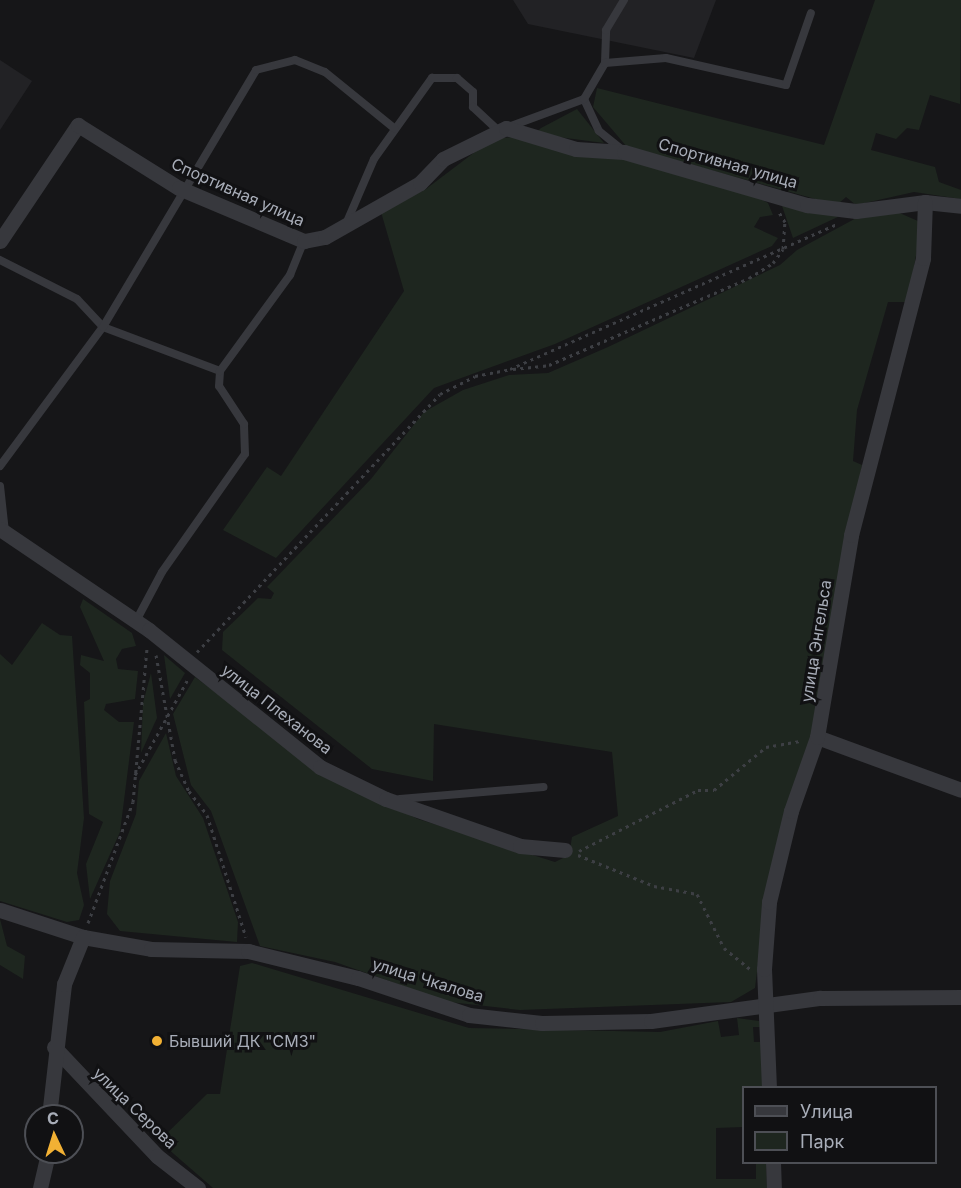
<!DOCTYPE html>
<html>
<head>
<meta charset="utf-8">
<style>
  body { margin:0 }
  #map { position:relative; width:961px; height:1188px; overflow:hidden; background:#161618; font-family:Inter,sans-serif }
  div>[style] { position:absolute }
  [style*='--x'] { left:calc(var(--x)*1px); top:calc(var(--y)*1px); width:calc(var(--w)*1px); rotate:calc(var(--a)*1deg) }
  .built>* { inset:0; background:#222225 }
  .green>* { inset:0; background:#1e261f }
  .path>* { height:3px; margin-top:-1.5px; transform-origin:0; background:repeating-linear-gradient(90deg,#3d3f44 0 3px,transparent 0 7.5px) }
  .service>* { height:8px; margin:-4px; padding:0 4px; transform-origin:4px; border-radius:4px; background:#37383d }
  .minor>* { height:15px; margin:-7.5px; padding:0 7.5px; transform-origin:7.5px; border-radius:7.5px; background:#37383d }
  .dots>* { width:16px; height:16px; translate:-50% -50%; box-sizing:border-box; border:3px solid #111113; border-radius:50% }
  span { translate:-50% -50%; white-space:nowrap; text-align:center; line-height:1.15; -webkit-text-stroke:6px #111113; paint-order:stroke }
  .street-label { font-size:16px; color:#a8adb8 }
  .poi-label { font-size:16px; color:#a8adb8 }
  .left { translate:0 -50%; text-align:left }
  .legend { position:absolute; left:742px; top:1086px; width:195px; height:78px; box-sizing:border-box; background:#111113; border:2px solid #4d4f55; margin:0; padding:8px 10px; list-style:none; font-size:18px; color:#a8adb8 }
  .legend li { display:flex; align-items:center; gap:12px; height:30px }
  .legend b { width:30px; border:2px solid #4d4f55 }
  .north { position:absolute; left:24px; top:1104px; width:60px; height:60px; box-sizing:border-box; background:#111113; border:2px solid #4d4f55; border-radius:50%; rotate:356deg; font-size:16px; font-weight:700; line-height:24px; text-align:center; color:#a8adb8 }
  .north::after { content:''; display:block; margin:auto; width:21px; height:27px; background:#f2b134; clip-path:polygon(50% 0,100% 100%,50% 72%,0 100%) }
</style>
</head>
<body>
<div id="map">
  <div class="built">
    <div style="clip-path:polygon(513px 0,716px 0,694px 58px,528px 24px)"></div>
    <div style="clip-path:polygon(0 60px,32px 81px,0 130px)"></div>
  </div>
  <div class="green">
    <div style="clip-path:polygon(875px 0,961px 0,960px 104px,930px 95px,919px 130px,907px 128px,896px 139px,876px 133px,871px 150px,935px 167px,939px 182px,961px 190px,961px 199px,914px 192px,856px 205px,846px 197px,837px 205px,627px 147px,593px 107px,597px 88px,824px 145px)"></div>
    <div style="clip-path:polygon(577px 109px,604px 143px,535px 134px,541px 128px)"></div>
    <div style="clip-path:polygon(512px 137px,628px 158px,748px 192px,768px 203px,773px 215px,760px 217px,754px 227px,778px 238px,772px 246px,555px 344px,434px 388px,276px 558px,223px 530px,267px 467px,281px 476px,404px 291px,381px 212px,426px 189px,492px 139px)"></div>
    <div style="clip-path:polygon(780px 200px,842px 215px,793px 238px)"></div>
    <div style="clip-path:polygon(895px 211px,918px 221px,920px 232px,908px 302px,888px 302px,857px 410px,853px 461px,862px 465px,812px 734px,767px 890px,755px 988px,731px 1002px,520px 1010px,449px 1002px,335px 962px,260px 946px,211px 811px,191px 785px,173px 714px,195px 677px,332px 779px,418px 819px,555px 862px,569px 855px,572px 837px,618px 816px,612px 752px,434px 724px,433px 781px,372px 769px,222px 650px,223px 632px,258px 598px,271px 599px,274px 593px,267px 587px,371px 479px,424px 412px,463px 390px,509px 375px,548px 373px,608px 347px,780px 265px,797px 250px,860px 216px)"></div>
    <div style="clip-path:polygon(83px 599px,132px 633px,136px 646px,122px 649px,116px 659px,118px 669px,138px 671px,135px 699px,106px 704px,104px 710px,119px 722px,134px 722px,120px 832px,90px 899px,86px 864px,103px 822px,89px 814px,84px 702px,90px 699px,90px 673px,80px 665px,81px 655px,104px 661px,80px 607px)"></div>
    <div style="clip-path:polygon(42px 623px,60px 635px,72px 636px,84px 818px,77px 873px,84px 905px,79px 920px,67px 922px,0 901px,0 654px,12px 665px)"></div>
    <div style="clip-path:polygon(164px 655px,185px 673px,170px 699px)"></div>
    <div style="clip-path:polygon(151px 673px,157px 718px,141px 753px,143px 703px)"></div>
    <div style="clip-path:polygon(166px 733px,176px 776px,203px 818px,238px 922px,237px 942px,120px 931px,107px 914px,110px 881px,136px 814px,139px 781px)"></div>
    <div style="clip-path:polygon(0 919px,7px 946px,25px 956px,23px 979px,0 965px)"></div>
    <div style="clip-path:polygon(252px 963px,469px 1028px,660px 1032px,718px 1021px,721px 1037px,739px 1035px,737px 1018px,759px 1021px,760px 1027px,753px 1027px,754px 1042px,762px 1042px,765px 1087px,744px 1088px,743px 1127px,716px 1128px,716px 1179px,756px 1179px,756px 1163px,766px 1163px,767px 1188px,213px 1188px,159px 1141px,207px 1094px,220px 1094px,240px 966px)"></div>
  </div>
  <div class="path">
    <div style="--x:513;--y:369;--w:36;--a:-6"></div>
    <div style="--x:549;--y:365;--w:218;--a:-23.5"></div>
    <div style="--x:749;--y:278;--w:28;--a:-32"></div>
    <div style="--x:773;--y:263;--w:17;--a:-54"></div>
    <div style="--x:783;--y:249;--w:27;--a:-86"></div>
    <div style="--x:785;--y:222;--w:12;--a:-121"></div>
    <div style="--x:197;--y:652;--w:354;--a:-46.7"></div>
    <div style="--x:440;--y:394;--w:39;--a:-27"></div>
    <div style="--x:475;--y:376;--w:36;--a:-11"></div>
    <div style="--x:510;--y:369;--w:358;--a:-23.9"></div>
    <div style="--x:156;--y:655;--w:107;--a:79.7"></div>
    <div style="--x:175;--y:760;--w:34;--a:66"></div>
    <div style="--x:189;--y:791;--w:30;--a:53"></div>
    <div style="--x:207;--y:815;--w:128;--a:72.3"></div>
    <div style="--x:135;--y:775;--w:110;--a:-61.1"></div>
    <div style="--x:579;--y:851;--w:134;--a:-27.1"></div>
    <div style="--x:698;--y:790;--w:16;--a:0"></div>
    <div style="--x:714;--y:790;--w:67;--a:-39.6"></div>
    <div style="--x:766;--y:747;--w:36;--a:-10"></div>
    <div style="--x:578;--y:855;--w:82;--a:22.2"></div>
    <div style="--x:654;--y:886;--w:44;--a:10.5"></div>
    <div style="--x:697;--y:894;--w:60;--a:63.4"></div>
    <div style="--x:724;--y:948;--w:33;--a:39"></div>
    <div style="--x:88;--y:923;--w:129;--a:-69.6"></div>
    <div style="--x:133;--y:802;--w:156;--a:-84.8"></div>
  </div>
  <div class="service">
    <div style="--x:605;--y:63;--w:33;--a:-88"></div>
    <div style="--x:606;--y:30;--w:35;--a:-59"></div>
    <div style="--x:584;--y:99;--w:35;--a:65"></div>
    <div style="--x:599;--y:131;--w:28;--a:39"></div>
    <div style="--x:511;--y:126;--w:78;--a:-20.3"></div>
    <div style="--x:584;--y:99;--w:42;--a:-59.7"></div>
    <div style="--x:605;--y:63;--w:61;--a:-4.7"></div>
    <div style="--x:666;--y:58;--w:123;--a:12.7"></div>
    <div style="--x:786;--y:85;--w:76;--a:-70.9"></div>
    <div style="--x:346;--y:224;--w:71;--a:-66.7"></div>
    <div style="--x:374;--y:159;--w:100;--a:-54.4"></div>
    <div style="--x:432;--y:78;--w:25;--a:0"></div>
    <div style="--x:457;--y:78;--w:21;--a:41"></div>
    <div style="--x:473;--y:92;--w:15;--a:90"></div>
    <div style="--x:473;--y:107;--w:33;--a:43"></div>
    <div style="--x:0;--y:260;--w:86;--a:26.9"></div>
    <div style="--x:77;--y:299;--w:38;--a:47"></div>
    <div style="--x:103;--y:327;--w:125;--a:20.6"></div>
    <div style="--x:0;--y:466;--w:173;--a:-53.5"></div>
    <div style="--x:103;--y:327;--w:299;--a:-59.2"></div>
    <div style="--x:256;--y:70;--w:40;--a:-14.4"></div>
    <div style="--x:295;--y:60;--w:32;--a:22"></div>
    <div style="--x:325;--y:72;--w:89;--a:39.1"></div>
    <div style="--x:0;--y:486;--w:46;--a:83.8"></div>
    <div style="--x:136;--y:621;--w:55;--a:-62"></div>
    <div style="--x:162;--y:572;--w:144;--a:-54.9"></div>
    <div style="--x:245;--y:454;--w:30;--a:-92"></div>
    <div style="--x:244;--y:424;--w:45;--a:-123.3"></div>
    <div style="--x:219;--y:386;--w:15;--a:-86"></div>
    <div style="--x:220;--y:371;--w:119;--a:-53.9"></div>
    <div style="--x:290;--y:275;--w:37;--a:-68"></div>
    <div style="--x:400;--y:799;--w:144;--a:-4.8"></div>
  </div>
  <div class="minor">
    <div style="--x:0;--y:241;--w:140;--a:-56.1"></div>
    <div style="--x:78;--y:125;--w:119;--a:32"></div>
    <div style="--x:179;--y:188;--w:136;--a:23"></div>
    <div style="--x:304;--y:241;--w:21;--a:-11"></div>
    <div style="--x:325;--y:237;--w:109;--a:-29.6"></div>
    <div style="--x:420;--y:183;--w:33;--a:-46"></div>
    <div style="--x:443;--y:159;--w:70;--a:-26.2"></div>
    <div style="--x:506;--y:128;--w:73;--a:16.7"></div>
    <div style="--x:576;--y:149;--w:48;--a:3.6"></div>
    <div style="--x:624;--y:152;--w:191;--a:16.2"></div>
    <div style="--x:807;--y:205;--w:49;--a:7"></div>
    <div style="--x:856;--y:211;--w:70;--a:-7.4"></div>
    <div style="--x:925;--y:202;--w:36;--a:6"></div>
    <div style="--x:0;--y:529;--w:180;--a:34.1"></div>
    <div style="--x:149;--y:630;--w:219;--a:38.7"></div>
    <div style="--x:320;--y:767;--w:73;--a:25.9"></div>
    <div style="--x:386;--y:799;--w:142;--a:19.3"></div>
    <div style="--x:520;--y:846;--w:45;--a:5.1"></div>
    <div style="--x:817;--y:737;--w:153;--a:20.2"></div>
    <div style="--x:0;--y:910;--w:87;--a:18"></div>
    <div style="--x:83;--y:937;--w:69;--a:10"></div>
    <div style="--x:151;--y:949;--w:97;--a:1.2"></div>
    <div style="--x:248;--y:951;--w:113;--a:13.8"></div>
    <div style="--x:358;--y:978;--w:117;--a:18.4"></div>
    <div style="--x:469;--y:1015;--w:73;--a:6.3"></div>
    <div style="--x:542;--y:1023;--w:109;--a:-1.1"></div>
    <div style="--x:651;--y:1021;--w:171;--a:-7.8"></div>
    <div style="--x:820;--y:998;--w:141;--a:-0.4"></div>
    <div style="--x:54;--y:1047;--w:150;--a:46.6"></div>
    <div style="--x:157;--y:1156;--w:52;--a:38"></div>
    <div style="--x:769;--y:1088;--w:119;--a:-92.4"></div>
    <div style="--x:764;--y:969;--w:67;--a:-85.7"></div>
    <div style="--x:769;--y:902;--w:94;--a:-76.4"></div>
    <div style="--x:791;--y:811;--w:78;--a:-70.6"></div>
    <div style="--x:817;--y:737;--w:205;--a:-80.4"></div>
    <div style="--x:851;--y:535;--w:286;--a:-75.4"></div>
    <div style="--x:923;--y:258;--w:56;--a:-88"></div>
    <div style="--x:49;--y:1116;--w:133;--a:-83.5"></div>
    <div style="--x:64;--y:984;--w:51;--a:-68"></div>
    <div style="--x:773;--y:1162;--w:26;--a:88"></div>
    <div style="--x:40;--y:1188;--w:37;--a:-77"></div>
  </div>
  <div class="dots">
    <div style="left:157px;top:1041px;background:#f2b134"></div>
  </div>
  <div class="street-label">
    <span style="left:728px;top:163px;rotate:16deg">Спортивная улица</span>
    <span style="left:238px;top:192px;rotate:24deg">Спортивная улица</span>
    <span style="left:816px;top:641px;rotate:-81deg">улица Энгельса</span>
    <span style="left:277px;top:709px;rotate:38deg">улица Плеханова</span>
    <span style="left:428px;top:980px;rotate:17deg">улица Чкалова</span>
    <span style="left:135px;top:1108px;rotate:44deg">улица Серова</span>
  </div>
  <div class="poi-label">
    <span class="left" style="left:169px;top:1041px">Бывший ДК "СМЗ"</span>
  </div>
  <ul class="legend">
  <li><b style="height:8px;background:#37383d"></b>Улица</li>
  <li><b style="height:16px;background:#1e261f"></b>Парк</li>
  </ul>
  <div class="north">С</div>
</div>
</body>
</html>
